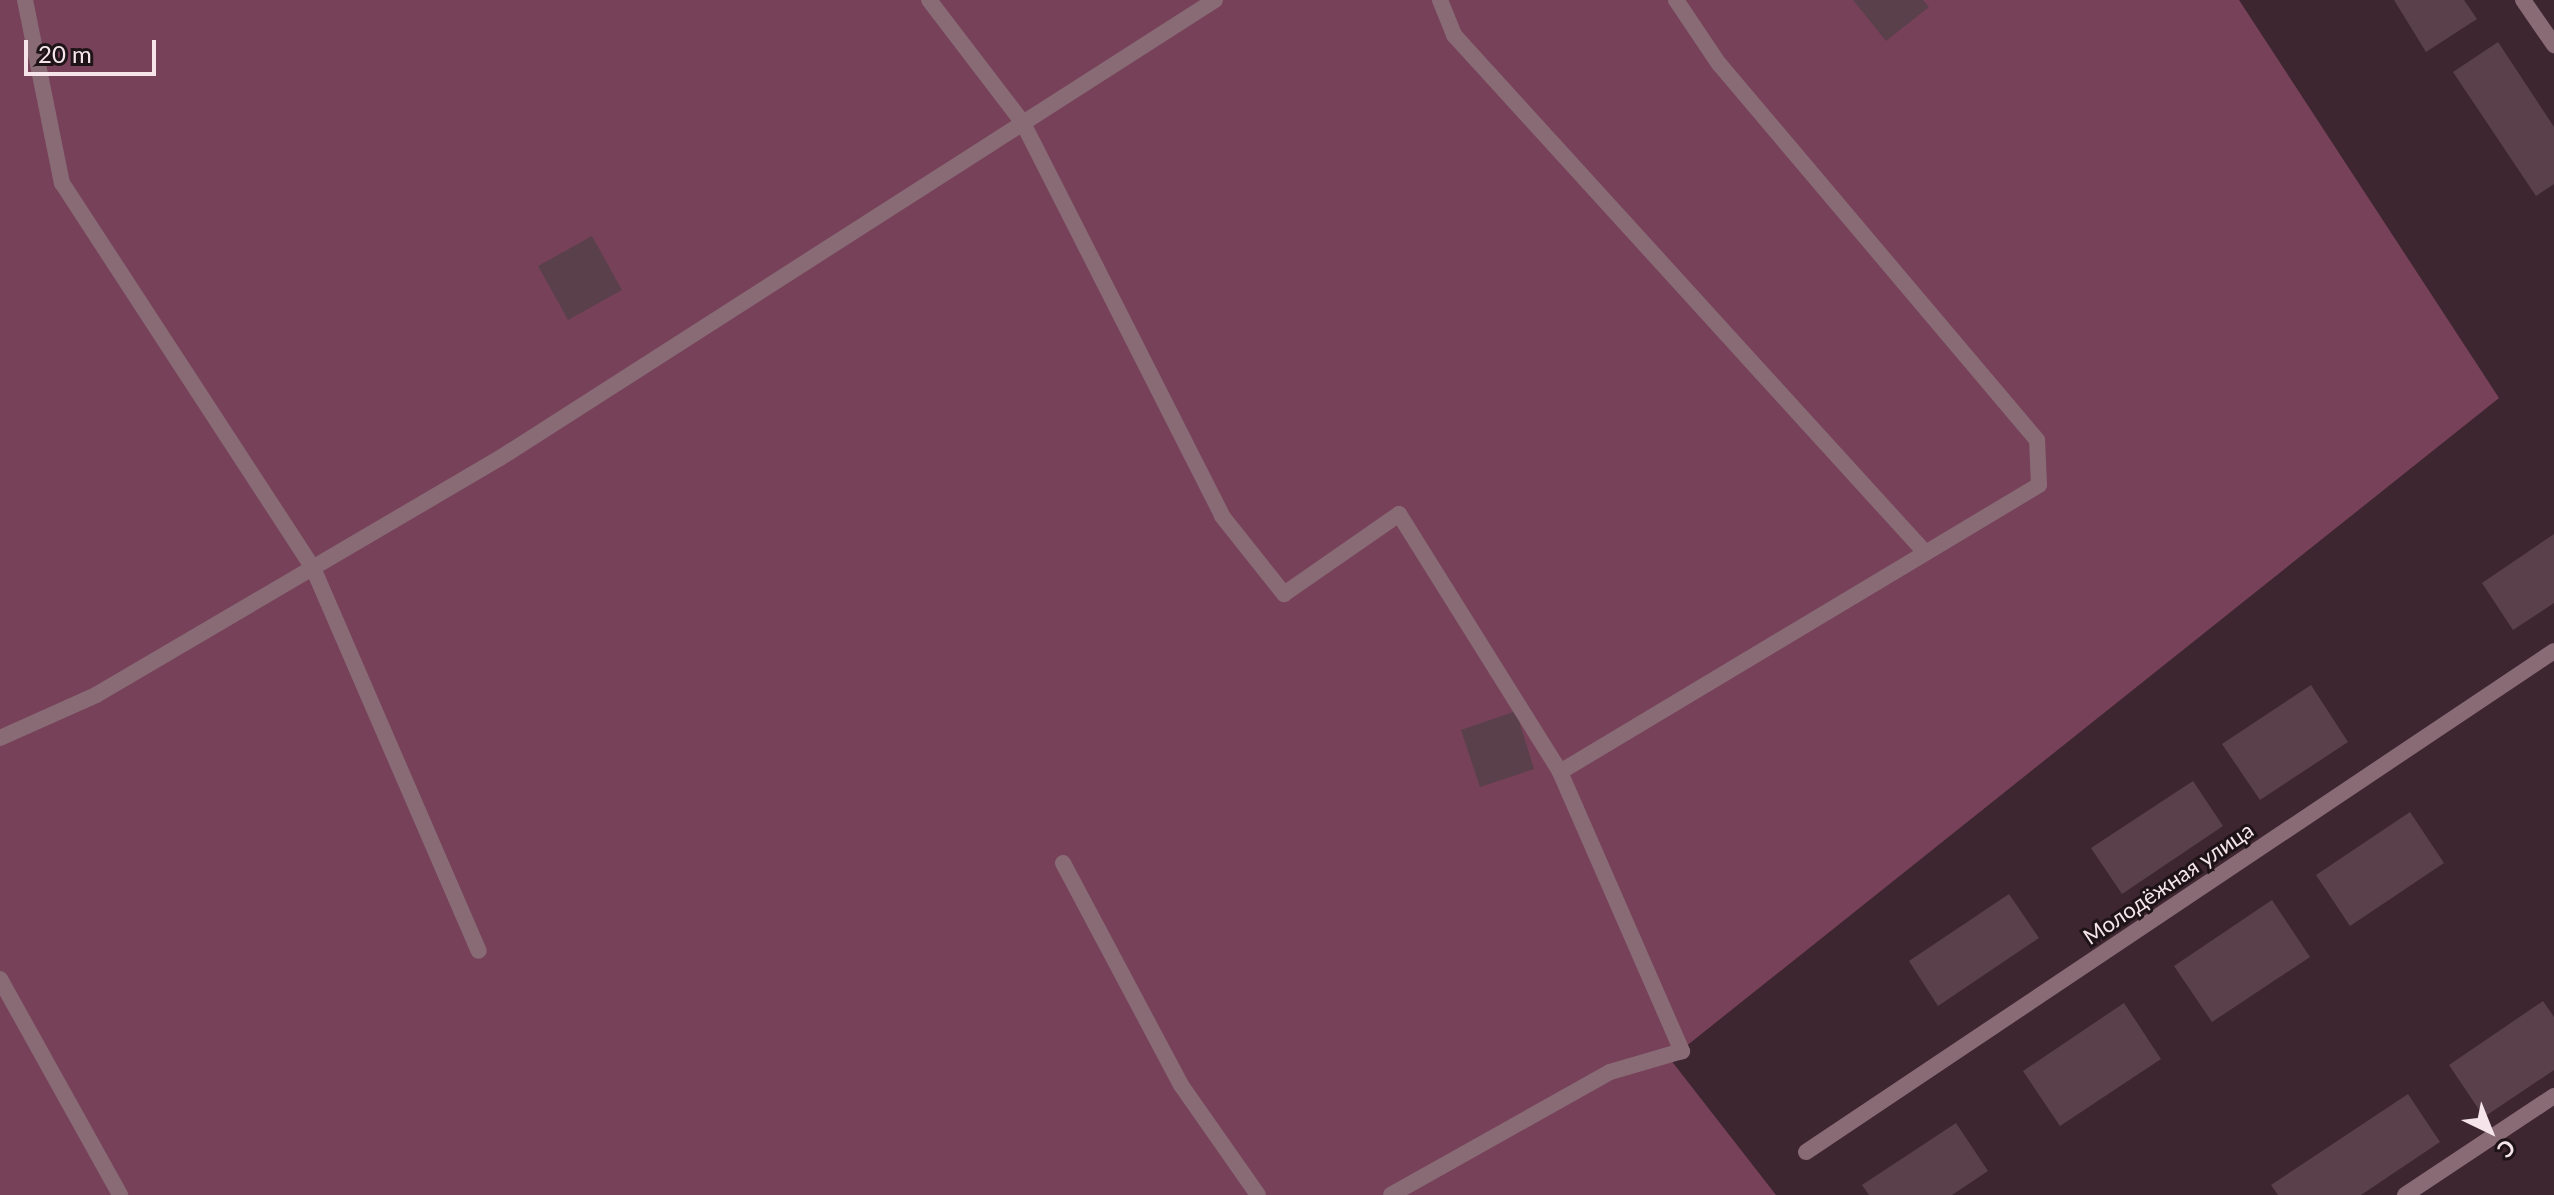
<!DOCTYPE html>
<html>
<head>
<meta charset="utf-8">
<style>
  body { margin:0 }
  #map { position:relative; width:2554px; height:1195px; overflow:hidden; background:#3e2630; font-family:Lato,sans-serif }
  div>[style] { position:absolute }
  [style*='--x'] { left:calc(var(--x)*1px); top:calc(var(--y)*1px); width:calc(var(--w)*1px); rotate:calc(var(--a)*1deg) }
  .green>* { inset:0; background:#774259 }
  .building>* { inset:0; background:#5a404a }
  .service>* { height:16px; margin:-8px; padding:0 8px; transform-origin:8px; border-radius:8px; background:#896b76 }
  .minor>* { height:16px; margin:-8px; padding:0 8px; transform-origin:8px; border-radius:8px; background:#896b76 }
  span { translate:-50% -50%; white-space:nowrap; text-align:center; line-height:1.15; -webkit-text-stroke:6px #1e1317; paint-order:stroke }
  .street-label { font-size:22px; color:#f5e5eb }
  .north { position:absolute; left:2450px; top:1091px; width:80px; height:80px; -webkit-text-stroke:6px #1e1317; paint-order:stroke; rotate:137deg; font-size:22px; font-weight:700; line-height:32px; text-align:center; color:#f5e5eb }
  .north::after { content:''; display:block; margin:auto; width:28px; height:36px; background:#f5e5eb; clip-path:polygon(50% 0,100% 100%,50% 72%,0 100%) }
  .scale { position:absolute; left:24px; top:40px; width:132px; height:36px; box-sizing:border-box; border:4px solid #f5e5eb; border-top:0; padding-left:10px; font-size:24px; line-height:28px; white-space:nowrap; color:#f5e5eb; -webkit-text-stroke:6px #1e1317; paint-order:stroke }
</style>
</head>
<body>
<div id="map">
  <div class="green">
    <div style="clip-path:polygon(0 0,2239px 0,2499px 398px,1670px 1059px,1776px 1195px,0 1195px)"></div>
  </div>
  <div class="building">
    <div style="clip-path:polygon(1853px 0,1923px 0,1929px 7px,1886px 41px)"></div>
    <div style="clip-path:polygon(2394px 0,2464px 0,2477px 19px,2426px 52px)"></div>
    <div style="clip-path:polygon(2498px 42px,2554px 127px,2554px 184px,2536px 196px,2453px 72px)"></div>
    <div style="clip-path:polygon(592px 236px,622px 290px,568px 320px,538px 266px)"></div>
    <div style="clip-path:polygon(2554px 534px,2554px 603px,2513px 630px,2482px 583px)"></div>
    <div style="clip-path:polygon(2311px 685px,2348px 742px,2260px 800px,2222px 744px)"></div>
    <div style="clip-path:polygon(1516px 711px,1534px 769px,1480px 787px,1461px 730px)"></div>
    <div style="clip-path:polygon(2193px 781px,2223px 826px,2122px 894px,2091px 848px)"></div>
    <div style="clip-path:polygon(2410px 812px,2444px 863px,2350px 926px,2316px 875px)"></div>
    <div style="clip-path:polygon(2009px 894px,2039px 938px,1938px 1006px,1909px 961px)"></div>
    <div style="clip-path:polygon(2272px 900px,2310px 957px,2212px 1022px,2174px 966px)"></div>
    <div style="clip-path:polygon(2543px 1001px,2554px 1017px,2554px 1070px,2484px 1117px,2449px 1065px)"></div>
    <div style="clip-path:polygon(2124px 1003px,2161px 1059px,2060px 1126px,2023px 1071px)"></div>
    <div style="clip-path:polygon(2408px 1094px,2440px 1142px,2361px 1195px,2278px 1195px,2271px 1185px)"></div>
    <div style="clip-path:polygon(1956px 1123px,1988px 1171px,1952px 1195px,1869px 1195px,1862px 1185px)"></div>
  </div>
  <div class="service">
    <div style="--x:25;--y:0;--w:187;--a:78.6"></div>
    <div style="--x:62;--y:183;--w:460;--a:56.9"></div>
    <div style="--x:313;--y:568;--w:417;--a:66.6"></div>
    <div style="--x:929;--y:0;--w:155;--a:52.6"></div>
    <div style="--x:1023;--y:123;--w:441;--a:63.1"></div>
    <div style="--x:1222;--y:516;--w:100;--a:51.5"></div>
    <div style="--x:1284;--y:594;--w:140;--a:-34.8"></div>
    <div style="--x:1399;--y:514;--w:304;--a:58"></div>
    <div style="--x:1560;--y:772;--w:305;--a:66.4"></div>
    <div style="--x:1682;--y:1051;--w:75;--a:163.7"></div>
    <div style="--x:1610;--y:1072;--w:251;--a:150.7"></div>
    <div style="--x:1440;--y:0;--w:38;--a:68"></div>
    <div style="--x:1454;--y:35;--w:695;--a:47.68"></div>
    <div style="--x:0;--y:738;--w:105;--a:-24.1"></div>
    <div style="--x:96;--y:695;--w:468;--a:-30.4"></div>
    <div style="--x:500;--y:458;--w:849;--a:-32.64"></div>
    <div style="--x:1560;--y:772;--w:558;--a:-30.93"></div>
    <div style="--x:2039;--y:485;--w:45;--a:-92.5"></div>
    <div style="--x:2037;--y:440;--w:492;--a:-130.2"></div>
    <div style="--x:1719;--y:64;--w:77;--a:-123.9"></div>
    <div style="--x:1063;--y:863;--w:251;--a:62"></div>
    <div style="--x:1181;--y:1085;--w:134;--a:55"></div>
    <div style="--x:0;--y:979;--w:247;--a:60.9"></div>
  </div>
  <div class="minor">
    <div style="--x:2523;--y:0;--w:55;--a:55.4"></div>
    <div style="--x:1806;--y:1152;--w:900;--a:-33.81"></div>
    <div style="--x:2405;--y:1195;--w:179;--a:-33.6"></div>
  </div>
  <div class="street-label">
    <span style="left:2168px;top:883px;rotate:-34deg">Молодёжная улица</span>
  </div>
  <div class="north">С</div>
  <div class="scale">20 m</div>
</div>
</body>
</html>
